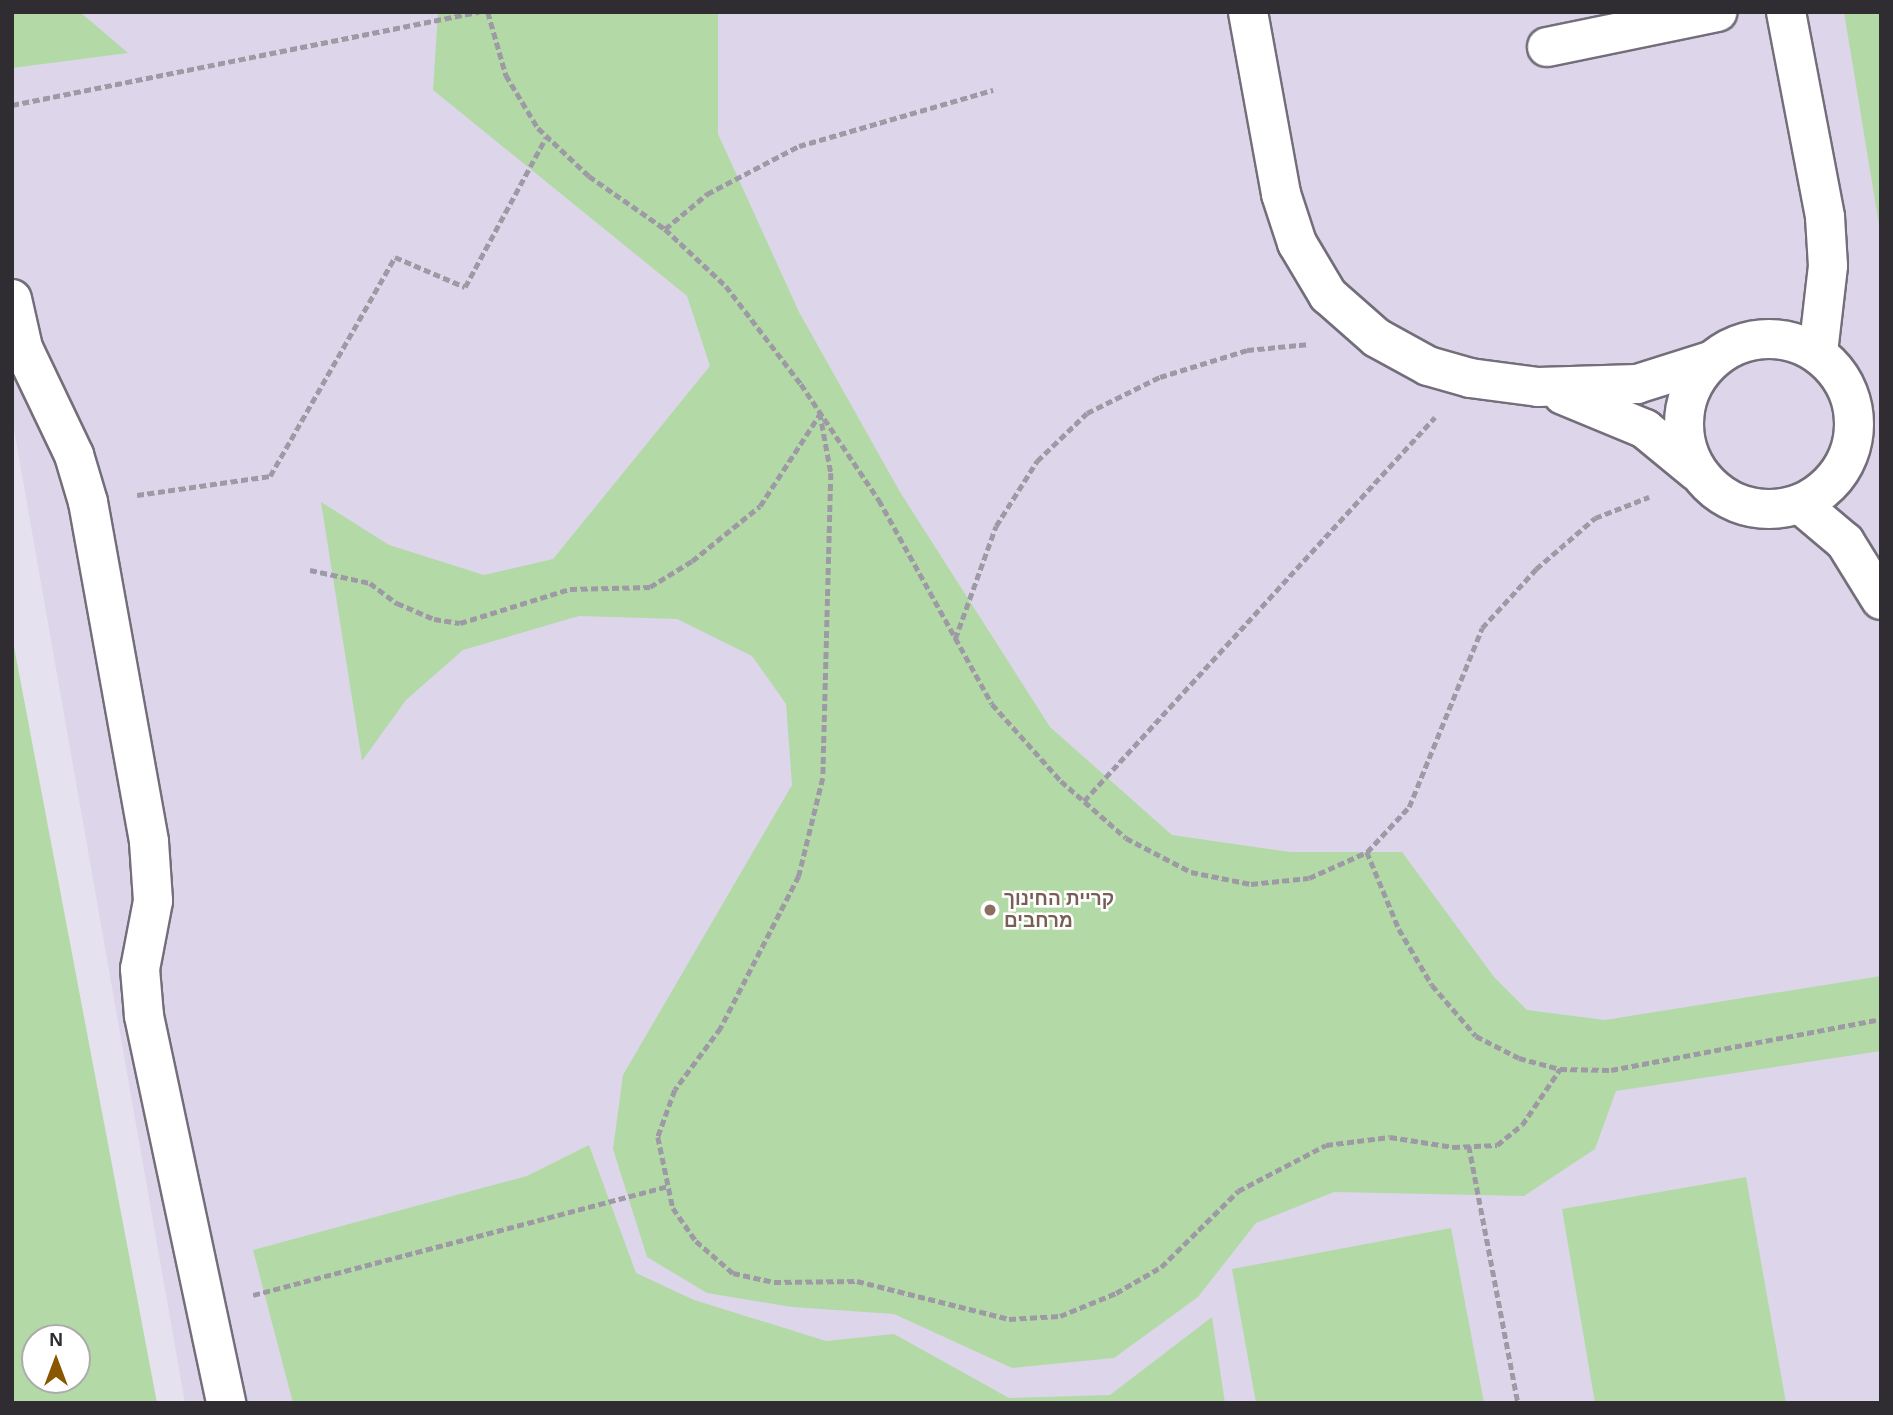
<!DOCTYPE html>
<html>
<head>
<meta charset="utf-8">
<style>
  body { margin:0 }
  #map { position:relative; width:1893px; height:1415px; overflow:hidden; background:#e6e1ef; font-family:Arial,"Noto Sans Hebrew",sans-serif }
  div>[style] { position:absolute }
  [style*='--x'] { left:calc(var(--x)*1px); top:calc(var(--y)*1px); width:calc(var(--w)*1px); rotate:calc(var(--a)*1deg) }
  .built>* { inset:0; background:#ddd5ea }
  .green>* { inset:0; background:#b3daa6 }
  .path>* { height:4.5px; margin-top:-2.25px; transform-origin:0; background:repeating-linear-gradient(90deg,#9e9aa5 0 7px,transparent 0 10.5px) }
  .roads { filter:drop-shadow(2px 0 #736e7a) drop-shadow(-2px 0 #736e7a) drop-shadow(0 2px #736e7a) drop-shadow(0 -2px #736e7a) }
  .minor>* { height:38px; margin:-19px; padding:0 19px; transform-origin:19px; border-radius:19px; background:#fff }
  .minor>.ring { margin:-19px; padding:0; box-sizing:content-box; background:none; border:38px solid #fff; border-radius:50% }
  .dots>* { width:19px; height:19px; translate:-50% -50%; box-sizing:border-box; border:4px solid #fff; border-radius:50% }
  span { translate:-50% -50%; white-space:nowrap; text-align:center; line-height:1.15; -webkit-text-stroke:5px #fff; paint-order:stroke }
  .education-label { font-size:19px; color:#785e54; font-weight:700 }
  .left { translate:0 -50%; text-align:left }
  .frame { position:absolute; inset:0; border:14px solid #2f2d32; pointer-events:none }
  .north { position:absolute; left:21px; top:1324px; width:70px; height:70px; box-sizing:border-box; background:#fff; border:2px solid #acabad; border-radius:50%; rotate:0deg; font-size:19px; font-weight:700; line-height:28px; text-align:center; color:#2f2d32 }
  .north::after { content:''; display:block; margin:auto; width:24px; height:32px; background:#8a5701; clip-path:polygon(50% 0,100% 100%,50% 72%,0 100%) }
</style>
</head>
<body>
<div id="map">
  <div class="built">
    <div style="clip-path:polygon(12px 12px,1881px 12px,1881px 1403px,185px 1403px,12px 418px)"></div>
  </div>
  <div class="green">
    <div style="clip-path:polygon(12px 12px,80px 12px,128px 53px,12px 68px)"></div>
    <div style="clip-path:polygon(438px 12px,718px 12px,718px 134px,799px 312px,900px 492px,1050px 727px,1172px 835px,1290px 852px,1402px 852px,1494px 977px,1527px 1010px,1605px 1020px,1881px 976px,1881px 1051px,1616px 1091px,1595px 1149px,1524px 1196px,1334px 1192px,1256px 1223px,1198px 1297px,1114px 1358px,1012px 1368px,894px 1314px,792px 1307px,707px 1293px,647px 1257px,613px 1149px,623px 1075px,792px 785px,786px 704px,752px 656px,677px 619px,579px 616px,463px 650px,406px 700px,362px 761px,321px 502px,389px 545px,484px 575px,553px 559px,710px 366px,687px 296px,433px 90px)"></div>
    <div style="clip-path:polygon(1844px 12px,1881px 12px,1881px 237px)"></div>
    <div style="clip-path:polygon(evenodd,12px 636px,157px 1403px,12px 1403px,12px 636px,77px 1338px,77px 1380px,35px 1380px,35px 1338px,77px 1338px)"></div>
    <div style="clip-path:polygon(589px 1145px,636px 1273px,694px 1300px,826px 1341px,894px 1334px,1009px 1398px,1110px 1395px,1212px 1317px,1225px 1403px,293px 1403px,253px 1250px,527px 1176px)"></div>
    <div style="clip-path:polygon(1746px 1177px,1786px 1403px,1595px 1403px,1562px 1209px)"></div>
    <div style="clip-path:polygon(1451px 1228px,1484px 1403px,1256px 1403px,1232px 1269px)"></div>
  </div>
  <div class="path">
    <div style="--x:488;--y:12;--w:66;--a:74.1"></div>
    <div style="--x:506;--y:75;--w:62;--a:58.9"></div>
    <div style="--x:538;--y:128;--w:70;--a:43.3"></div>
    <div style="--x:589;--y:176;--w:93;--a:34.9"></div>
    <div style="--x:665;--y:229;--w:83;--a:43.1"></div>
    <div style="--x:726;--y:286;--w:123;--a:52.6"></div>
    <div style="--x:801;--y:384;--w:140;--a:56.1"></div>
    <div style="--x:879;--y:500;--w:233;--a:61"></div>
    <div style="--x:992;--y:704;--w:103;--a:48.1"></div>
    <div style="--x:1061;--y:781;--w:86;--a:41.2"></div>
    <div style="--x:1126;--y:838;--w:73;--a:27.6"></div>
    <div style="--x:1191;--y:872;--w:61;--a:11.3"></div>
    <div style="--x:1251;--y:884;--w:58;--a:-5.9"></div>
    <div style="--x:1309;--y:878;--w:64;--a:-24.1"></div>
    <div style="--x:1367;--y:852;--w:62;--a:-47"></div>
    <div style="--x:1409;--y:807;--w:193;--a:-67.8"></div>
    <div style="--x:1482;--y:628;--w:80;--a:-47.5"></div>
    <div style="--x:1536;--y:569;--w:78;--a:-40.8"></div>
    <div style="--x:1595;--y:518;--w:58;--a:-21.3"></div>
    <div style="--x:12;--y:105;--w:476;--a:-11.3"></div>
    <div style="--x:665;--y:229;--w:55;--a:-39.8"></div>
    <div style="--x:707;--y:194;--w:104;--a:-27.6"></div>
    <div style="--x:799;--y:146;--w:202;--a:-16.1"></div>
    <div style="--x:820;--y:413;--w:61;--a:79.6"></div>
    <div style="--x:831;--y:473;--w:305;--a:91.5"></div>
    <div style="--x:823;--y:778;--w:101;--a:103.8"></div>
    <div style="--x:799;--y:876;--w:171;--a:117.2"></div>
    <div style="--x:721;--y:1028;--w:77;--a:126.6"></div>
    <div style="--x:675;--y:1090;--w:50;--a:109.9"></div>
    <div style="--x:658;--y:1137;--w:73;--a:78.1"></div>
    <div style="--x:673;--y:1208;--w:40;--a:55.1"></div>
    <div style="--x:696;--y:1241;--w:49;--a:40.9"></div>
    <div style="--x:733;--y:1273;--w:42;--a:12.4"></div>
    <div style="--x:774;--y:1282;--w:83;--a:-0.7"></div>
    <div style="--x:857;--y:1281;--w:157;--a:14"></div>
    <div style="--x:1009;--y:1319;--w:51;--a:-3.4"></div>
    <div style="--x:1060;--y:1316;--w:61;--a:-22.3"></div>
    <div style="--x:1116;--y:1293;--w:52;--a:-30"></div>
    <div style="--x:1161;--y:1267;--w:108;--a:-44.6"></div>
    <div style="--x:1238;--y:1191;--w:99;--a:-27.6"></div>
    <div style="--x:1326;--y:1145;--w:64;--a:-7.1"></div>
    <div style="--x:1390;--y:1137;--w:64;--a:9"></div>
    <div style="--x:1453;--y:1147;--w:44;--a:-2.6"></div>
    <div style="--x:1497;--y:1145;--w:32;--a:-39"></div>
    <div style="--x:1522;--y:1125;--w:68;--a:-55.8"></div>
    <div style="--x:137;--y:495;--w:134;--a:-8.1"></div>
    <div style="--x:270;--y:476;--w:252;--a:-60.3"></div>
    <div style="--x:395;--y:257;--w:76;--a:23.2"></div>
    <div style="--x:465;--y:287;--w:170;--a:-61.6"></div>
    <div style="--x:310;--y:570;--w:61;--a:12.2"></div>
    <div style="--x:370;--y:583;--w:34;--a:37"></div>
    <div style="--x:397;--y:603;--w:40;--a:23.4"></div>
    <div style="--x:434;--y:619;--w:26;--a:9"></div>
    <div style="--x:460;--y:623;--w:115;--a:-17.2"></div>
    <div style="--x:570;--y:589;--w:80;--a:-1.4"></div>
    <div style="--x:650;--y:587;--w:49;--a:-31.8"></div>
    <div style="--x:692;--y:561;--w:87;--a:-39"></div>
    <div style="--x:760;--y:506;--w:110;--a:-56.9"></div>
    <div style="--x:955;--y:639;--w:120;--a:-70.1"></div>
    <div style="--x:996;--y:526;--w:77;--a:-57.8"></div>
    <div style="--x:1037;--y:461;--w:69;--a:-43.8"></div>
    <div style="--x:1087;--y:413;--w:81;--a:-26.3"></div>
    <div style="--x:1160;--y:377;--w:91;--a:-17.2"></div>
    <div style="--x:1247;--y:350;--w:63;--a:-5.4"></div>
    <div style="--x:1084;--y:801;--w:520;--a:-47.57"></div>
    <div style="--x:1367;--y:852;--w:83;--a:67.4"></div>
    <div style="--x:1399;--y:929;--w:65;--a:59.5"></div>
    <div style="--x:1432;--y:985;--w:67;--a:49.2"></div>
    <div style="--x:1476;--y:1036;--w:48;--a:27.1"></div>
    <div style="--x:1519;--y:1058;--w:42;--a:15"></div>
    <div style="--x:1560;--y:1069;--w:51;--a:1.1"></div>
    <div style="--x:1611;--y:1070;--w:275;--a:-10.7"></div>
    <div style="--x:1469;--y:1146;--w:262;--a:79.2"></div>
    <div style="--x:253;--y:1295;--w:429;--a:-14.7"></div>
  </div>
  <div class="roads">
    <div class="minor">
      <div style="--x:1248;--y:12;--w:185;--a:79.7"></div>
      <div style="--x:1281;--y:194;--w:52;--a:71.9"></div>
      <div style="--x:1297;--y:243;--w:61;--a:59.2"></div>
      <div style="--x:1328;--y:295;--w:65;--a:41.3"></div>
      <div style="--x:1377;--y:338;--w:58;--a:28.8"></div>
      <div style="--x:1428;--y:366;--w:44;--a:15.9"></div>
      <div style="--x:1470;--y:378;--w:69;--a:7.5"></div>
      <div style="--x:1538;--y:387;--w:99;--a:-1.7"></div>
      <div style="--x:1637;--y:384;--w:77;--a:-17.5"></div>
      <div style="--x:1786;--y:12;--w:209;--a:79.2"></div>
      <div style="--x:1825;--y:217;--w:49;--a:86.5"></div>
      <div style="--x:1828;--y:266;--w:87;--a:96.6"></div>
      <div style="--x:1547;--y:47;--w:174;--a:-11.6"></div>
      <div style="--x:12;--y:299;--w:50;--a:77.3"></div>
      <div style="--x:23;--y:348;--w:119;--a:64.5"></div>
      <div style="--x:74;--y:455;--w:49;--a:73.4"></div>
      <div style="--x:88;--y:502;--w:345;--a:79.8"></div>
      <div style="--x:149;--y:842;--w:59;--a:86.1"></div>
      <div style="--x:153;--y:901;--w:69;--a:100.8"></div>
      <div style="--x:140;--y:969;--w:47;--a:85.1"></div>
      <div style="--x:144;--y:1016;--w:396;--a:78"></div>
      <div class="ring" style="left:1684px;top:339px;width:132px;height:132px"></div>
      <div style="--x:1563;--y:395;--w:89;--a:22.5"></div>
      <div style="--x:1645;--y:429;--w:67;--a:39.6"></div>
      <div style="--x:1800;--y:504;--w:59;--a:40.2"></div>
      <div style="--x:1845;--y:542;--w:68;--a:58.2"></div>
    </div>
  </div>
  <div class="dots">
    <div style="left:990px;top:910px;background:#8d6e63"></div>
  </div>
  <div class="education-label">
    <span class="left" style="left:1004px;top:910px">קריית החינוך<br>מרחבים</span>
  </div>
  <div class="frame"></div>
  <div class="north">N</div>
</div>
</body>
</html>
